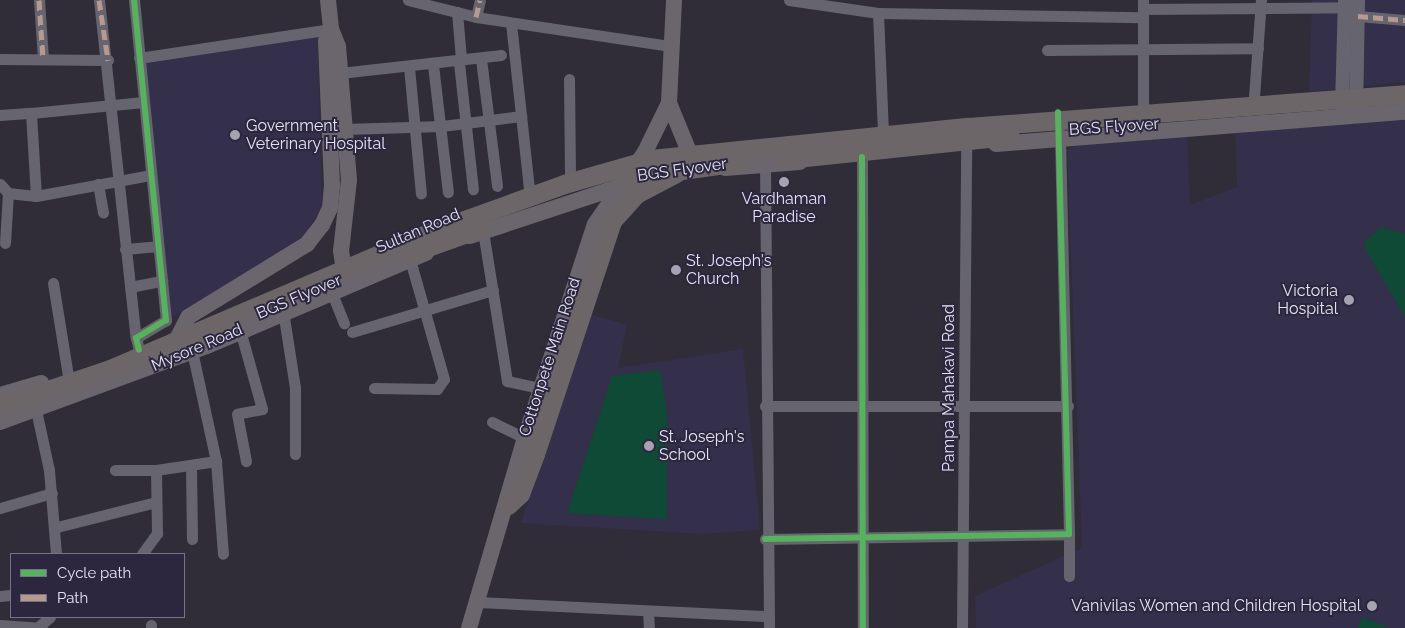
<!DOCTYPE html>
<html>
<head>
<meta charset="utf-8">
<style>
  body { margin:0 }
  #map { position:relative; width:1405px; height:628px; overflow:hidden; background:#302d39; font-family:Raleway,sans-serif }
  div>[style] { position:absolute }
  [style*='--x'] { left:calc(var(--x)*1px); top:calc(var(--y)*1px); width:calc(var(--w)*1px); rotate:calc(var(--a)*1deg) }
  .built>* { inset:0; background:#342f4a }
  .green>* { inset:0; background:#0f4a36 }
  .minor>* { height:11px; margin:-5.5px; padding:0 5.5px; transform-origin:5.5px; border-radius:5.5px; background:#66646f }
  .tertiary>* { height:14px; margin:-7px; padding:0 7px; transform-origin:7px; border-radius:7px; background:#66646f }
  .secondary>* { height:16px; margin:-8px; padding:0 8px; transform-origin:8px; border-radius:8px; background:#6b666d }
  .trunk>* { height:19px; margin:-9.5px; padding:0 9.5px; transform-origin:9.5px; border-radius:9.5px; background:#6d6668 }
  .quiet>* { height:5px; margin-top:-2.5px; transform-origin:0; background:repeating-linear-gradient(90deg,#b69a8f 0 10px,transparent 0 15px) }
  .cycleway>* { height:6px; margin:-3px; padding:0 3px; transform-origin:3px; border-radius:3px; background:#56b35d }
  .dots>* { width:14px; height:14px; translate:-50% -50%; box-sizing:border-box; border:2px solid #2c273f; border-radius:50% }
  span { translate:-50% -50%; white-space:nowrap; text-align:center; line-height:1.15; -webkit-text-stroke:4px #2c273f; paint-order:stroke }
  .poi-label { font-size:16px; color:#e4e2f2 }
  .left { translate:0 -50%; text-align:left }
  .right { translate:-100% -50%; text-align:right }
  .street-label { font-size:16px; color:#e4e2f2 }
  .legend { position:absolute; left:10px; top:553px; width:175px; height:65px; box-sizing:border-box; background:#2c273f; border:1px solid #767287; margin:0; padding:6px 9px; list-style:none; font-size:15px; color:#e4e2f2 }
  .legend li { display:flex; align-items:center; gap:10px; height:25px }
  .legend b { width:25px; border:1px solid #767287 }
</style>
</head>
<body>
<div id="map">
  <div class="built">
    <div style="clip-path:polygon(1312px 0,1405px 0,1405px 82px,1309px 92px)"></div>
    <div style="clip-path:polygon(318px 35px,322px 207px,299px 245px,166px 320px,144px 64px)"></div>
    <div style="clip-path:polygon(1405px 115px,1405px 628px,976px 628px,975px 596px,1082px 548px,1067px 151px,1077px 141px,1187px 132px,1190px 205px,1237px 187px,1235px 128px)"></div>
    <div style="clip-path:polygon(590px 314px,627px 325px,618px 368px,743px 349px,760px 530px,702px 534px,521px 523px)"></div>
  </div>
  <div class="green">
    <div style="clip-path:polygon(1381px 227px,1405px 234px,1405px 317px,1365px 249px,1365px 241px)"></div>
    <div style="clip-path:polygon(660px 370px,667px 414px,667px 519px,567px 513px,612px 376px)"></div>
    <div style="clip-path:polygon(1362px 617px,1390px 628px,1358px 628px)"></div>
  </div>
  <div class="minor">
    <div style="--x:39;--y:0;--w:59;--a:86.1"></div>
    <div style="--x:99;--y:0;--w:340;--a:83.8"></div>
    <div style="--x:134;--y:0;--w:322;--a:84.3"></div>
    <div style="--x:166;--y:320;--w:35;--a:149"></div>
    <div style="--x:136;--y:338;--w:12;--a:76"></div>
    <div style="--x:408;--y:0;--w:70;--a:14"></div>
    <div style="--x:476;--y:17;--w:197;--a:8.5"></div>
    <div style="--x:789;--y:0;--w:90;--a:8.3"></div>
    <div style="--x:878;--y:13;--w:265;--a:0.9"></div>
    <div style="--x:1143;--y:0;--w:106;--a:90"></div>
    <div style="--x:1143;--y:9;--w:211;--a:-0.5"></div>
    <div style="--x:457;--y:12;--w:47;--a:85.1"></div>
    <div style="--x:878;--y:13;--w:119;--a:87.6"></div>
    <div style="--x:1358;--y:16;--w:47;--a:4.9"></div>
    <div style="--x:476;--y:17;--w:17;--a:-77"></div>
    <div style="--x:511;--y:23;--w:168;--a:83.8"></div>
    <div style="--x:1047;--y:50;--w:211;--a:-0.5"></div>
    <div style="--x:139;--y:58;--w:194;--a:-8.6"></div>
    <div style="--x:0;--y:59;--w:108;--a:0.5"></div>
    <div style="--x:481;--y:59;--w:128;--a:82.8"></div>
    <div style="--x:459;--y:63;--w:127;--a:83.7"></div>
    <div style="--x:433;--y:65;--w:128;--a:83.3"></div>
    <div style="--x:409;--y:67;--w:127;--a:84.6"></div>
    <div style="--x:340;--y:73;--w:162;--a:-6.4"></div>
    <div style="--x:569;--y:79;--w:97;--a:89.4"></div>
    <div style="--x:1254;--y:97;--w:97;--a:-85.9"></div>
    <div style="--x:31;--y:113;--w:113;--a:-5.6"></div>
    <div style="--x:0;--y:115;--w:31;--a:-4"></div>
    <div style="--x:31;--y:113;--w:83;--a:86.6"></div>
    <div style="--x:345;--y:129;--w:97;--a:-1.8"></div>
    <div style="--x:442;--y:126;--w:80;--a:-7.2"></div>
    <div style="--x:862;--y:157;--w:471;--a:89.9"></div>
    <div style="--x:765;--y:164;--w:464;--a:89.5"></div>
    <div style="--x:0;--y:184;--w:12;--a:48"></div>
    <div style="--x:8;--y:193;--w:28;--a:6"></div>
    <div style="--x:36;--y:196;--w:116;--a:-10.4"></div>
    <div style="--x:98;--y:184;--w:29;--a:80"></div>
    <div style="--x:483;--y:231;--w:152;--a:80.9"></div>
    <div style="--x:507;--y:381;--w:34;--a:12"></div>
    <div style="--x:5;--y:243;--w:50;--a:-86.6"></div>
    <div style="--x:125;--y:249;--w:33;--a:-5"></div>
    <div style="--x:53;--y:283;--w:94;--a:80.8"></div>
    <div style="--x:130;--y:287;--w:33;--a:-11"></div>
    <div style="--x:331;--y:291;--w:35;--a:68"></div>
    <div style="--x:283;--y:311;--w:78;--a:81.1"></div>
    <div style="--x:295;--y:388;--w:66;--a:90"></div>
    <div style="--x:240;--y:330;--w:82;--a:74.4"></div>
    <div style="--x:262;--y:409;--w:25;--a:169"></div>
    <div style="--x:237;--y:414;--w:48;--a:79.2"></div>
    <div style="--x:352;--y:332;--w:147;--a:-16.6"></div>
    <div style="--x:192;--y:351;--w:113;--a:77.7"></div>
    <div style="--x:216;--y:461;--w:93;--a:85.7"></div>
    <div style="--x:374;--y:388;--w:63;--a:0.9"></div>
    <div style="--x:437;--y:389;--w:12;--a:-55"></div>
    <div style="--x:444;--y:379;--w:124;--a:-105.9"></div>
    <div style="--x:765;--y:406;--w:303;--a:0"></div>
    <div style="--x:36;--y:410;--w:61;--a:77.8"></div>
    <div style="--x:49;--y:470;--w:84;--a:85.2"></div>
    <div style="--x:492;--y:422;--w:37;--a:26"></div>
    <div style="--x:191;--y:467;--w:72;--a:89.2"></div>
    <div style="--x:115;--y:470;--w:41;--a:0"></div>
    <div style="--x:0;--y:508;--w:54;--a:-16.1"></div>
    <div style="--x:57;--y:527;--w:102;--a:-14.2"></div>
    <div style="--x:1069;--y:534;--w:42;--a:90"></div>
    <div style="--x:765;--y:539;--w:304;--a:-0.9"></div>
    <div style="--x:1069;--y:534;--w:401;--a:-91.3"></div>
    <div style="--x:142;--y:554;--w:26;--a:-54"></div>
    <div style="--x:157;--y:533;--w:63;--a:-90.9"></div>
    <div style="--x:156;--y:470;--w:61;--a:-8.5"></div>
    <div style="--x:0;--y:596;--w:11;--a:-5"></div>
    <div style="--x:477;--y:602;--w:291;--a:2.8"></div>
    <div style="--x:648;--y:611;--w:17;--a:87"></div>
    <div style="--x:0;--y:625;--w:42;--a:4.1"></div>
    <div style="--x:37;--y:628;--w:17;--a:-40"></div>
    <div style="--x:151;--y:628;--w:3;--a:-90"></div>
    <div style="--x:962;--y:628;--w:481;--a:-89.5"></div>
  </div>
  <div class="tertiary">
    <div style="--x:1342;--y:106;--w:106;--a:-88.4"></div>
    <div style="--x:1356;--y:116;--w:116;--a:-89"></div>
  </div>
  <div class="secondary">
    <div style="--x:328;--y:0;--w:29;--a:84"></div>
    <div style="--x:331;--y:29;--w:18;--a:68"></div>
    <div style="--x:338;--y:46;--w:134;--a:85.3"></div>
    <div style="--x:349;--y:180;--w:71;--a:96.4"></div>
    <div style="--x:341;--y:251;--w:30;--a:81"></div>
    <div style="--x:669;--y:103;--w:50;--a:67.6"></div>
    <div style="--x:996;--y:144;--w:410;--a:-4.5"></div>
    <div style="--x:725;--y:168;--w:75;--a:-4.6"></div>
    <div style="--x:470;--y:236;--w:178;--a:-18.3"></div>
    <div style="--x:175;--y:343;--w:29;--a:-63"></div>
    <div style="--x:188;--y:317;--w:140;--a:-31.5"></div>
    <div style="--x:307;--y:244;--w:24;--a:-52"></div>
    <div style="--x:322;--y:225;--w:19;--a:-65"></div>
    <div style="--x:330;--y:208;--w:23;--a:-85"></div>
    <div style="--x:332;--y:185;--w:144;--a:-92.4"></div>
    <div style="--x:326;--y:41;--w:13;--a:-67"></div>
    <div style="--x:0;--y:395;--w:43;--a:-16.3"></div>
    <div style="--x:0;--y:422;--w:221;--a:-20.2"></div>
    <div style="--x:207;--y:346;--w:238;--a:-23"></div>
    <div style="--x:469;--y:628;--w:195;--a:-73.6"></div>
    <div style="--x:524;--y:441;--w:228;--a:-71.9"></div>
    <div style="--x:595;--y:224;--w:88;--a:-55.2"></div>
    <div style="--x:645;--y:152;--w:55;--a:-63.9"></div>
    <div style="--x:669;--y:103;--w:103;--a:-87.2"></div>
  </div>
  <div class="trunk">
    <div style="--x:786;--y:159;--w:225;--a:-5.9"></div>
    <div style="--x:625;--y:178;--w:115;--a:-8"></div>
    <div style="--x:411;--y:253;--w:74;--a:-19.7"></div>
    <div style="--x:0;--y:406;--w:116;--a:-18.6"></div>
    <div style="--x:110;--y:369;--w:349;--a:-23.1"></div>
    <div style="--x:431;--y:232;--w:141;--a:-19.8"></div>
    <div style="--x:564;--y:184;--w:91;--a:-16"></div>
    <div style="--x:651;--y:159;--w:319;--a:-5.8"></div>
    <div style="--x:968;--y:127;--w:438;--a:-4.3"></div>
    <div style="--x:508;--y:505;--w:16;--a:-43"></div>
    <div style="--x:520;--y:494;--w:43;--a:-69.4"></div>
    <div style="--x:535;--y:454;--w:245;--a:-71.7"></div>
    <div style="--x:612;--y:221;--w:36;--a:-48"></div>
    <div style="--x:636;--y:194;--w:45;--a:-27.7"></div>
  </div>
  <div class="quiet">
    <div style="--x:39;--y:0;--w:59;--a:86.1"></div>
    <div style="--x:99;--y:0;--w:61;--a:81.5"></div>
    <div style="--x:1358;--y:16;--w:47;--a:4.9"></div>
    <div style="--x:476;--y:17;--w:17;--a:-77"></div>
  </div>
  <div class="cycleway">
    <div style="--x:134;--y:0;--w:322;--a:84.3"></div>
    <div style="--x:166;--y:320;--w:35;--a:149"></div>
    <div style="--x:136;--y:338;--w:12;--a:76"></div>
    <div style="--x:862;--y:157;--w:471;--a:89.9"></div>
    <div style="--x:765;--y:539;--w:304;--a:-0.9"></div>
    <div style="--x:1069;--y:534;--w:422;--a:-91.5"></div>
  </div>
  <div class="dots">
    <div style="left:235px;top:135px;background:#a5a3b1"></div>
    <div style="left:784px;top:182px;background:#a5a3b1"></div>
    <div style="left:676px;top:270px;background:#a5a3b1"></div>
    <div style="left:1349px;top:300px;background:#a5a3b1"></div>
    <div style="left:649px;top:446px;background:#a5a3b1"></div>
    <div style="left:1372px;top:606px;background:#a5a3b1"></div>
  </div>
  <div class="poi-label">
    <span class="left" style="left:246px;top:135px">Government<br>Veterinary Hospital</span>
    <span style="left:784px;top:208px">Vardhaman<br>Paradise</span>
    <span class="left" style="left:686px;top:270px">St. Joseph's<br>Church</span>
    <span class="right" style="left:1338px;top:300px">Victoria<br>Hospital</span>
    <span class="left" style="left:659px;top:446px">St. Joseph's<br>School</span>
    <span class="right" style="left:1361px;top:606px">Vanivilas Women and Children Hospital</span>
  </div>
  <div class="street-label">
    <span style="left:1114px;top:127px;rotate:-4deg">BGS Flyover</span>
    <span style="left:682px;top:170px;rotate:-8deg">BGS Flyover</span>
    <span style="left:418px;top:231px;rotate:-23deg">Sultan Road</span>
    <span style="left:299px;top:297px;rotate:-23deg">BGS Flyover</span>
    <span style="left:197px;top:348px;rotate:-23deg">Mysore Road</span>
    <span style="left:550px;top:357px;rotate:-72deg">Cottonpete Main Road</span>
    <span style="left:949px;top:388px;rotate:-90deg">Pampa Mahakavi Road</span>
  </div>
  <ul class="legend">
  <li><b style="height:6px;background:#56b35d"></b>Cycle path</li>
  <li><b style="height:6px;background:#b69a8f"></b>Path</li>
  </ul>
</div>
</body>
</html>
